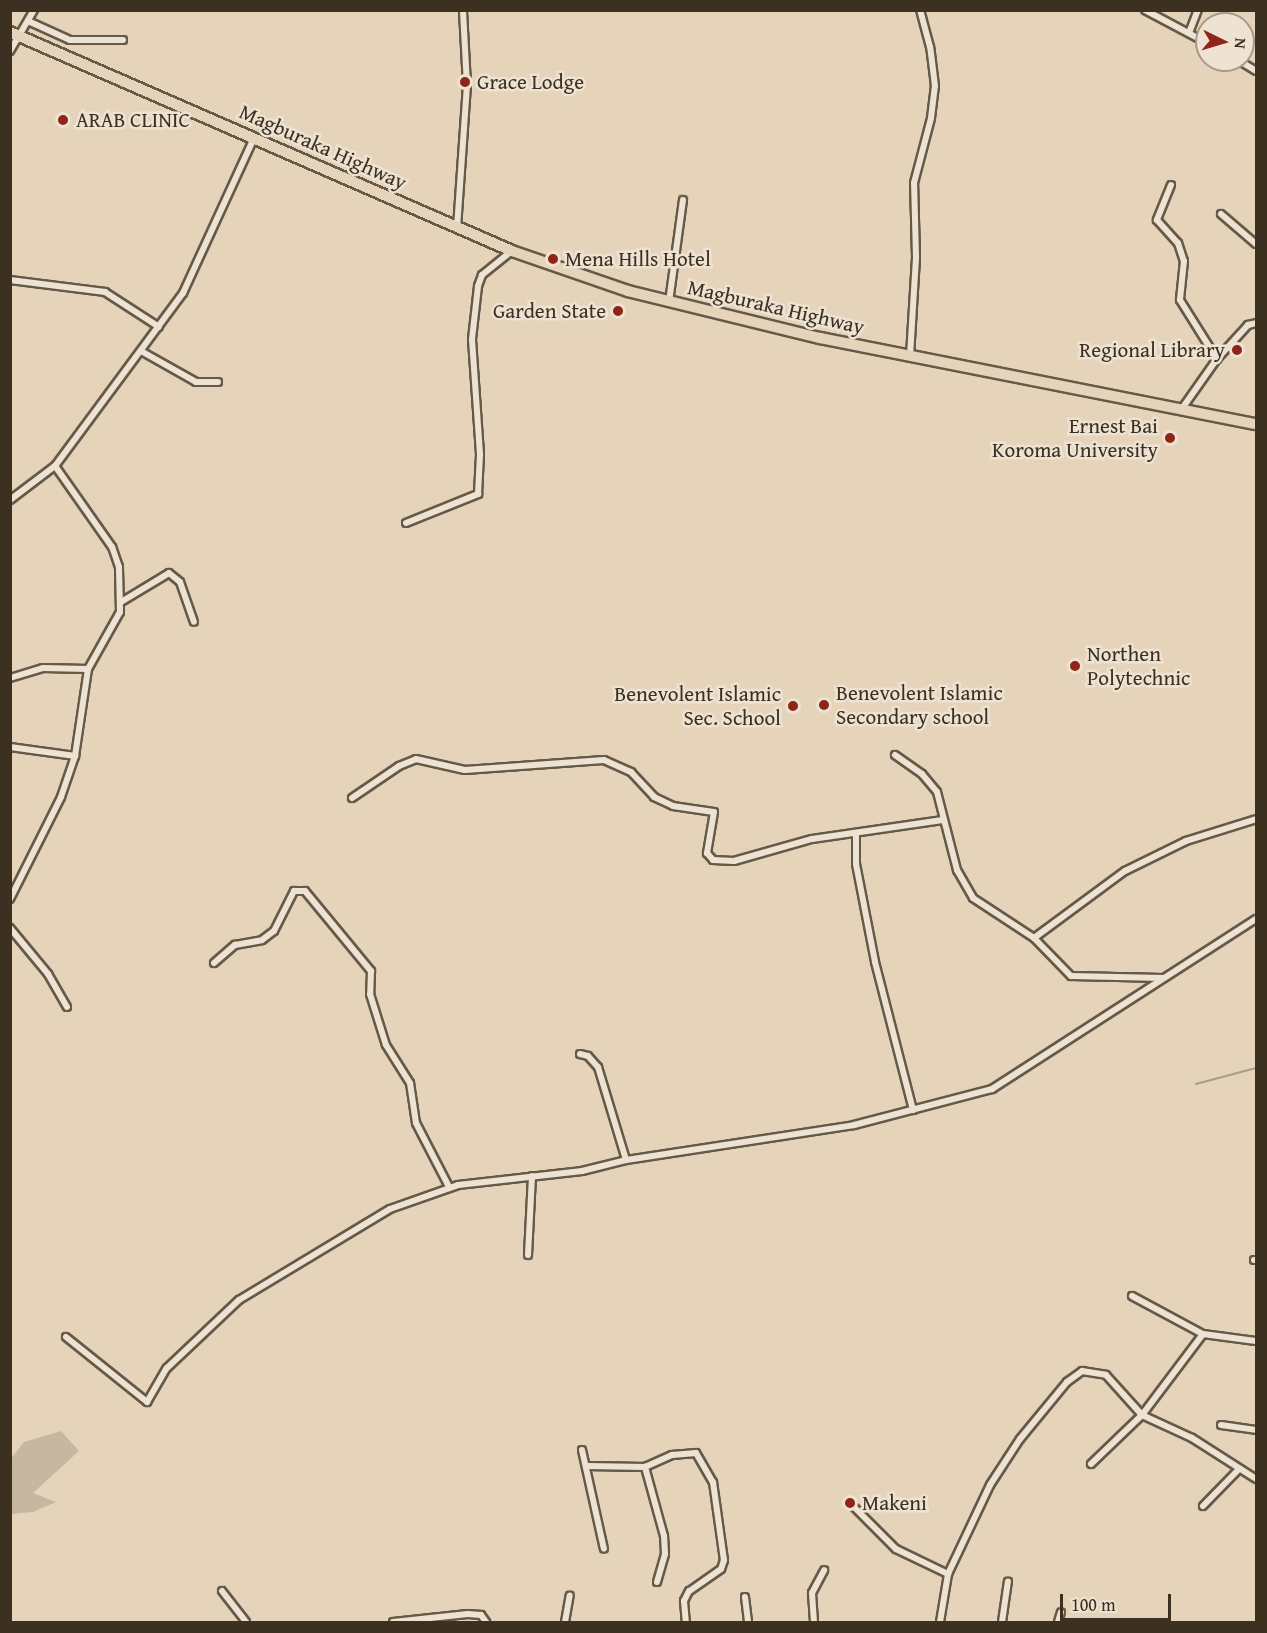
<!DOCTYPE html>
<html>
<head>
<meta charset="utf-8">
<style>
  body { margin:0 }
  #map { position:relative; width:1267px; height:1633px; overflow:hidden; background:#e5d3ba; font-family:"Gentium Book Plus",serif }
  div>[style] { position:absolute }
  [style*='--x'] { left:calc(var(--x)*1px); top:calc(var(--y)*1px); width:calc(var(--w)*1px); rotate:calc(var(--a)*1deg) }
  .green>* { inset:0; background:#c8b7a0 }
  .stream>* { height:2px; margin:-1px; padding:0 1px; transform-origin:1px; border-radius:1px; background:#ac9c86 }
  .roads { filter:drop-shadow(2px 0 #665947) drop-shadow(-2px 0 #665947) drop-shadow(0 2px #665947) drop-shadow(0 -2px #665947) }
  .street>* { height:6px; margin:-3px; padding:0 3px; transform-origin:3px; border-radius:3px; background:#eee2d2 }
  .primary>* { height:10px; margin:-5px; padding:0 5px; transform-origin:5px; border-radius:5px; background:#e5d3ba }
  .dots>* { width:16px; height:16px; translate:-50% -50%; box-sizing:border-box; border:3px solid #eee2d2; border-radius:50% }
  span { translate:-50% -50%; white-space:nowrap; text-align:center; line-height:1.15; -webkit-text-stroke:5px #eee2d2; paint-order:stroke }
  .poi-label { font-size:21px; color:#3c3021 }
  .left { translate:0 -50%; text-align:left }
  .right { translate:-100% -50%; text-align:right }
  .street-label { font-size:21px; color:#3c3021 }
  .frame { position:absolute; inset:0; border:12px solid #3c3021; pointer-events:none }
  .north { position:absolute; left:1195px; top:12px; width:60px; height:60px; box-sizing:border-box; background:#eee2d2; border:2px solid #a79b8b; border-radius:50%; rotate:95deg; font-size:16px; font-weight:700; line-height:24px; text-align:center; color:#3c3021 }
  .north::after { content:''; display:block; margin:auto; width:21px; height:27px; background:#8f2418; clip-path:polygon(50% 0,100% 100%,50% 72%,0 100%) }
  .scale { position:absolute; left:1060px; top:1594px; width:111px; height:27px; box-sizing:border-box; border:3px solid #3c3021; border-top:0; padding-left:8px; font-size:18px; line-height:21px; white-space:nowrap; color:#3c3021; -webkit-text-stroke:4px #eee2d2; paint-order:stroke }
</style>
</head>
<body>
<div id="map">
  <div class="green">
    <div style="clip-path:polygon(61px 1431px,79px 1451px,33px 1493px,56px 1502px,33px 1512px,11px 1514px,12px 1457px,24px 1442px)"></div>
  </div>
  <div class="stream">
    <div style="--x:1196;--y:1084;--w:62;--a:-14.9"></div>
  </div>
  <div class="roads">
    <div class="street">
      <div style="--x:1145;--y:10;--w:70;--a:28"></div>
      <div style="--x:28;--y:21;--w:46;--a:24.3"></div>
      <div style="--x:70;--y:40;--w:53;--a:0"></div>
      <div style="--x:1189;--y:33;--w:25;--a:-69"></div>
      <div style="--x:10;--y:51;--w:48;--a:-59.7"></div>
      <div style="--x:1238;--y:60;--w:21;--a:31"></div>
      <div style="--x:1171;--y:185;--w:38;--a:112"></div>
      <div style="--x:1157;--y:220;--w:31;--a:48"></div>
      <div style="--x:1178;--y:243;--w:19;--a:72"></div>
      <div style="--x:1184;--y:261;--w:39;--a:96"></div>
      <div style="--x:1180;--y:300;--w:70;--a:57.9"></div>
      <div style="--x:1221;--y:214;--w:46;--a:40.6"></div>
      <div style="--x:457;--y:228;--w:143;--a:-86"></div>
      <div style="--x:467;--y:85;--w:75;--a:-93.1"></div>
      <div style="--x:10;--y:280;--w:96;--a:7.2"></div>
      <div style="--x:105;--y:292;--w:64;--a:32.9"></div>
      <div style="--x:669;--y:302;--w:103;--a:-82.2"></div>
      <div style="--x:141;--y:351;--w:63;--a:29.4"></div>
      <div style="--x:196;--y:382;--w:22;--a:0"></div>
      <div style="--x:910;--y:356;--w:99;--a:-86.5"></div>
      <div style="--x:916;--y:257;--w:74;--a:-91.5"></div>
      <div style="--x:914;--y:183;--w:67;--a:-75.3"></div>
      <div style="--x:931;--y:118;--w:32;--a:-83"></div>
      <div style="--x:935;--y:86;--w:39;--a:-97"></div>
      <div style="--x:930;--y:47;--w:38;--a:-105"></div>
      <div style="--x:1181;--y:410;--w:62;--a:-54.8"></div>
      <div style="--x:1217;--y:359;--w:46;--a:-47.6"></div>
      <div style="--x:1248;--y:325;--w:8;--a:-14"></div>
      <div style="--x:10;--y:500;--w:56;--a:-37.1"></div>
      <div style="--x:55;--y:466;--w:215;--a:-53.5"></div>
      <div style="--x:183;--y:293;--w:170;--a:-65.4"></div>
      <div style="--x:406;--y:523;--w:78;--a:-21.9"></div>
      <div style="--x:478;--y:494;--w:40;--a:-87.1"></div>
      <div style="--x:480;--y:454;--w:115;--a:-94"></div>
      <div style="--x:472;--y:339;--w:53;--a:-83.5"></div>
      <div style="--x:478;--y:286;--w:12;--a:-70"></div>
      <div style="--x:482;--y:275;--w:38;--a:-39"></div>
      <div style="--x:121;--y:602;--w:56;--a:-31.1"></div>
      <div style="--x:169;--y:573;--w:14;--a:39"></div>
      <div style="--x:180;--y:582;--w:42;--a:70.7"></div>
      <div style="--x:10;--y:678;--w:34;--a:-17"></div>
      <div style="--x:43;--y:668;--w:45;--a:1.3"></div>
      <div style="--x:10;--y:747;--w:66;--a:7.9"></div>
      <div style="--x:895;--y:755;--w:33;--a:35"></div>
      <div style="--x:922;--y:774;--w:23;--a:50"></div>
      <div style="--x:937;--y:792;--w:81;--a:75.6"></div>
      <div style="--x:957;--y:870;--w:32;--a:60"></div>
      <div style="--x:973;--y:898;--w:73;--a:33.3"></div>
      <div style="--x:1034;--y:938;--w:53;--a:45.8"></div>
      <div style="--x:1071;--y:976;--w:92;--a:1.2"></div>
      <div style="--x:352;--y:798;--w:57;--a:-34.2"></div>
      <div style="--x:399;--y:766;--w:18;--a:-22"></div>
      <div style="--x:416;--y:759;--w:50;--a:12.7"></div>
      <div style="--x:465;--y:770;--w:139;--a:-4.1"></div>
      <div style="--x:604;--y:760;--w:30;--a:24"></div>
      <div style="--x:631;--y:772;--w:34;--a:47"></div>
      <div style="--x:654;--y:797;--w:21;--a:25"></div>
      <div style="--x:673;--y:806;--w:41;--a:8.3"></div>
      <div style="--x:714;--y:812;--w:42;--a:99.7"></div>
      <div style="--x:707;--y:853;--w:9;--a:49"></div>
      <div style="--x:713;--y:860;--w:21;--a:3"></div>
      <div style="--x:734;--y:861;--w:81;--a:-15.8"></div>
      <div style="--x:812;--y:839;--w:132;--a:-8.3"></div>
      <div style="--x:856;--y:834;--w:30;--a:90"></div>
      <div style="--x:856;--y:864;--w:100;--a:79"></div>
      <div style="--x:875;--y:962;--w:153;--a:75.6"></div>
      <div style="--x:10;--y:899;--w:114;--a:-63.4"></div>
      <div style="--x:61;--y:797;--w:43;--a:-71.1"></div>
      <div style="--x:75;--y:756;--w:88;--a:-81.5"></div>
      <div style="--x:88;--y:669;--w:65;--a:-60.7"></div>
      <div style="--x:120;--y:612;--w:45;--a:-91.3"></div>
      <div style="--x:119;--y:567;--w:21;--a:-109"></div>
      <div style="--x:112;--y:547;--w:99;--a:-125.1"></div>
      <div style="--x:10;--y:928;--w:60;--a:50.4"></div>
      <div style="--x:48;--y:974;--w:38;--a:60"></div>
      <div style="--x:1034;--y:938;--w:113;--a:-36.4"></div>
      <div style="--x:1125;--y:871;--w:68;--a:-26.2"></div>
      <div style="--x:1186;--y:841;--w:73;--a:-17.4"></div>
      <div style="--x:214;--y:963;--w:28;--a:-41"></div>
      <div style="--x:235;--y:945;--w:27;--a:-10"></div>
      <div style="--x:262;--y:940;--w:15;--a:-37"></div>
      <div style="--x:274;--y:931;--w:45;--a:-63.4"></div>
      <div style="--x:294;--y:891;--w:11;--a:0"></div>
      <div style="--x:305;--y:891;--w:104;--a:50.5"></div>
      <div style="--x:371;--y:971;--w:23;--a:92"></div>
      <div style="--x:370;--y:994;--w:53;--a:72.6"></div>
      <div style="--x:386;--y:1045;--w:45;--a:57.7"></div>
      <div style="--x:410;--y:1083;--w:40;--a:81.5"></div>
      <div style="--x:416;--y:1123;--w:72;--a:62.7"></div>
      <div style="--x:580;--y:1054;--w:8;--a:14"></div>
      <div style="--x:588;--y:1056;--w:15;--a:48"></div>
      <div style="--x:598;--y:1067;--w:97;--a:73.2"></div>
      <div style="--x:528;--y:1255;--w:79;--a:-87.1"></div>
      <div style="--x:1254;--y:1260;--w:2;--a:0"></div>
      <div style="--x:1132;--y:1296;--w:81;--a:28.2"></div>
      <div style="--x:1203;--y:1334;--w:53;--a:7.5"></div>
      <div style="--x:66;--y:1337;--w:104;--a:38.7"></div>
      <div style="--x:147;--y:1402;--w:39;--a:-60"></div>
      <div style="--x:167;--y:1368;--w:99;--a:-43.4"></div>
      <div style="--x:239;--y:1300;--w:176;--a:-31.1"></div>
      <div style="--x:390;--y:1209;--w:72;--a:-19.4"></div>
      <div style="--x:458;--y:1185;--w:125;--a:-6.4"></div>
      <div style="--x:582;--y:1171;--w:45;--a:-14"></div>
      <div style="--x:626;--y:1160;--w:231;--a:-8.7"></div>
      <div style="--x:854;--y:1125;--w:143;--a:-14.6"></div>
      <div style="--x:992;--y:1089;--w:314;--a:-32.8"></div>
      <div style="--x:1221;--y:1425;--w:35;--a:8"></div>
      <div style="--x:582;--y:1450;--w:101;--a:77.5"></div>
      <div style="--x:1091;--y:1464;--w:71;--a:-43.9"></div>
      <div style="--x:1142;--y:1415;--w:101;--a:-53"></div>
      <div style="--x:587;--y:1466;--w:58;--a:1"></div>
      <div style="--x:1203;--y:1506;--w:52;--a:-45.8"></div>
      <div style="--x:855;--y:1508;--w:58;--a:45"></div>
      <div style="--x:896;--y:1549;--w:58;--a:25.7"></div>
      <div style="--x:657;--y:1582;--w:29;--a:-74"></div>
      <div style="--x:665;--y:1554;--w:18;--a:-93"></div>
      <div style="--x:664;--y:1536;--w:72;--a:-105.4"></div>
      <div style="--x:645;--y:1467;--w:30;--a:-24"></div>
      <div style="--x:672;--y:1455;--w:24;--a:-5"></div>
      <div style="--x:696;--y:1453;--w:34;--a:60"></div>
      <div style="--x:713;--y:1482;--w:79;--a:82"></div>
      <div style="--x:724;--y:1560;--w:9;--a:108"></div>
      <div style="--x:721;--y:1569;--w:39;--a:145"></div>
      <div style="--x:689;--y:1591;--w:11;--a:117"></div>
      <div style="--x:684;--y:1601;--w:21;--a:85"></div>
      <div style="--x:222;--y:1591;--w:39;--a:52"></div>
      <div style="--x:745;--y:1597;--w:25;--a:83"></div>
      <div style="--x:393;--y:1622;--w:75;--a:-6.1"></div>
      <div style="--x:468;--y:1614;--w:13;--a:4"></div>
      <div style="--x:481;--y:1615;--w:9;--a:54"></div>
      <div style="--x:565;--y:1622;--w:27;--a:-80"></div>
      <div style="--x:814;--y:1622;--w:29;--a:-94"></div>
      <div style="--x:812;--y:1593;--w:26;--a:-62"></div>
      <div style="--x:940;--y:1622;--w:49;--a:-80.5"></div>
      <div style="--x:948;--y:1574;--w:98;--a:-64.7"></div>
      <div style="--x:990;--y:1485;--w:55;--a:-56.9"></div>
      <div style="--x:1020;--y:1439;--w:74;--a:-50.5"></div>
      <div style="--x:1067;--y:1382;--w:19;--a:-36"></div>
      <div style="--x:1082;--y:1371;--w:24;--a:9"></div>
      <div style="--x:1106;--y:1375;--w:54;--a:48"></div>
      <div style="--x:1142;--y:1415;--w:55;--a:24.7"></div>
      <div style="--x:1192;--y:1438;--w:76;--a:32.6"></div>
      <div style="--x:1002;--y:1622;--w:41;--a:-81.7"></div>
      <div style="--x:1058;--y:1622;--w:10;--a:-73"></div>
    </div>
    <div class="primary">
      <div style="--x:10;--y:32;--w:548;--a:23.57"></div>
      <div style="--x:512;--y:251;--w:123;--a:19"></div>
      <div style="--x:628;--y:291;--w:198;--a:13.8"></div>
      <div style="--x:820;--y:338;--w:444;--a:11.2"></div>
    </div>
  </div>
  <div class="dots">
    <div style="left:465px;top:82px;background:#8f2418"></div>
    <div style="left:63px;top:120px;background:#8f2418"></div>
    <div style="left:553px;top:259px;background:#8f2418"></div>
    <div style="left:618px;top:311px;background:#8f2418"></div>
    <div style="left:1237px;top:350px;background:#8f2418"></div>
    <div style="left:1170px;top:438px;background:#8f2418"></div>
    <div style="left:1075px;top:666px;background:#8f2418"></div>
    <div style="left:824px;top:705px;background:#8f2418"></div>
    <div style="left:793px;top:706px;background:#8f2418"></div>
    <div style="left:850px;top:1503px;background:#8f2418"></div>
  </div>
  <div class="poi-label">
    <span class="left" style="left:477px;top:82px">Grace Lodge</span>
    <span class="left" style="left:76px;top:120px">ARAB CLINIC</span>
    <span class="left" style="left:565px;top:259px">Mena Hills Hotel</span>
    <span class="right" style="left:606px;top:311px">Garden State</span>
    <span class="right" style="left:1225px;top:350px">Regional Library</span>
    <span class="right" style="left:1158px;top:438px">Ernest Bai<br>Koroma University</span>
    <span class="left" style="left:1087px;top:666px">Northen<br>Polytechnic</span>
    <span class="left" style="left:836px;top:705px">Benevolent Islamic<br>Secondary school</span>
    <span class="right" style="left:781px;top:706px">Benevolent Islamic<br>Sec. School</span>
    <span class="left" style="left:862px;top:1503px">Makeni</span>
  </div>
  <div class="street-label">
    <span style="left:323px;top:147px;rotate:24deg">Magburaka Highway</span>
    <span style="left:776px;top:307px;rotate:13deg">Magburaka Highway</span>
  </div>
  <div class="frame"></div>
  <div class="north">N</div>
  <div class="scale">100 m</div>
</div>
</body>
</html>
